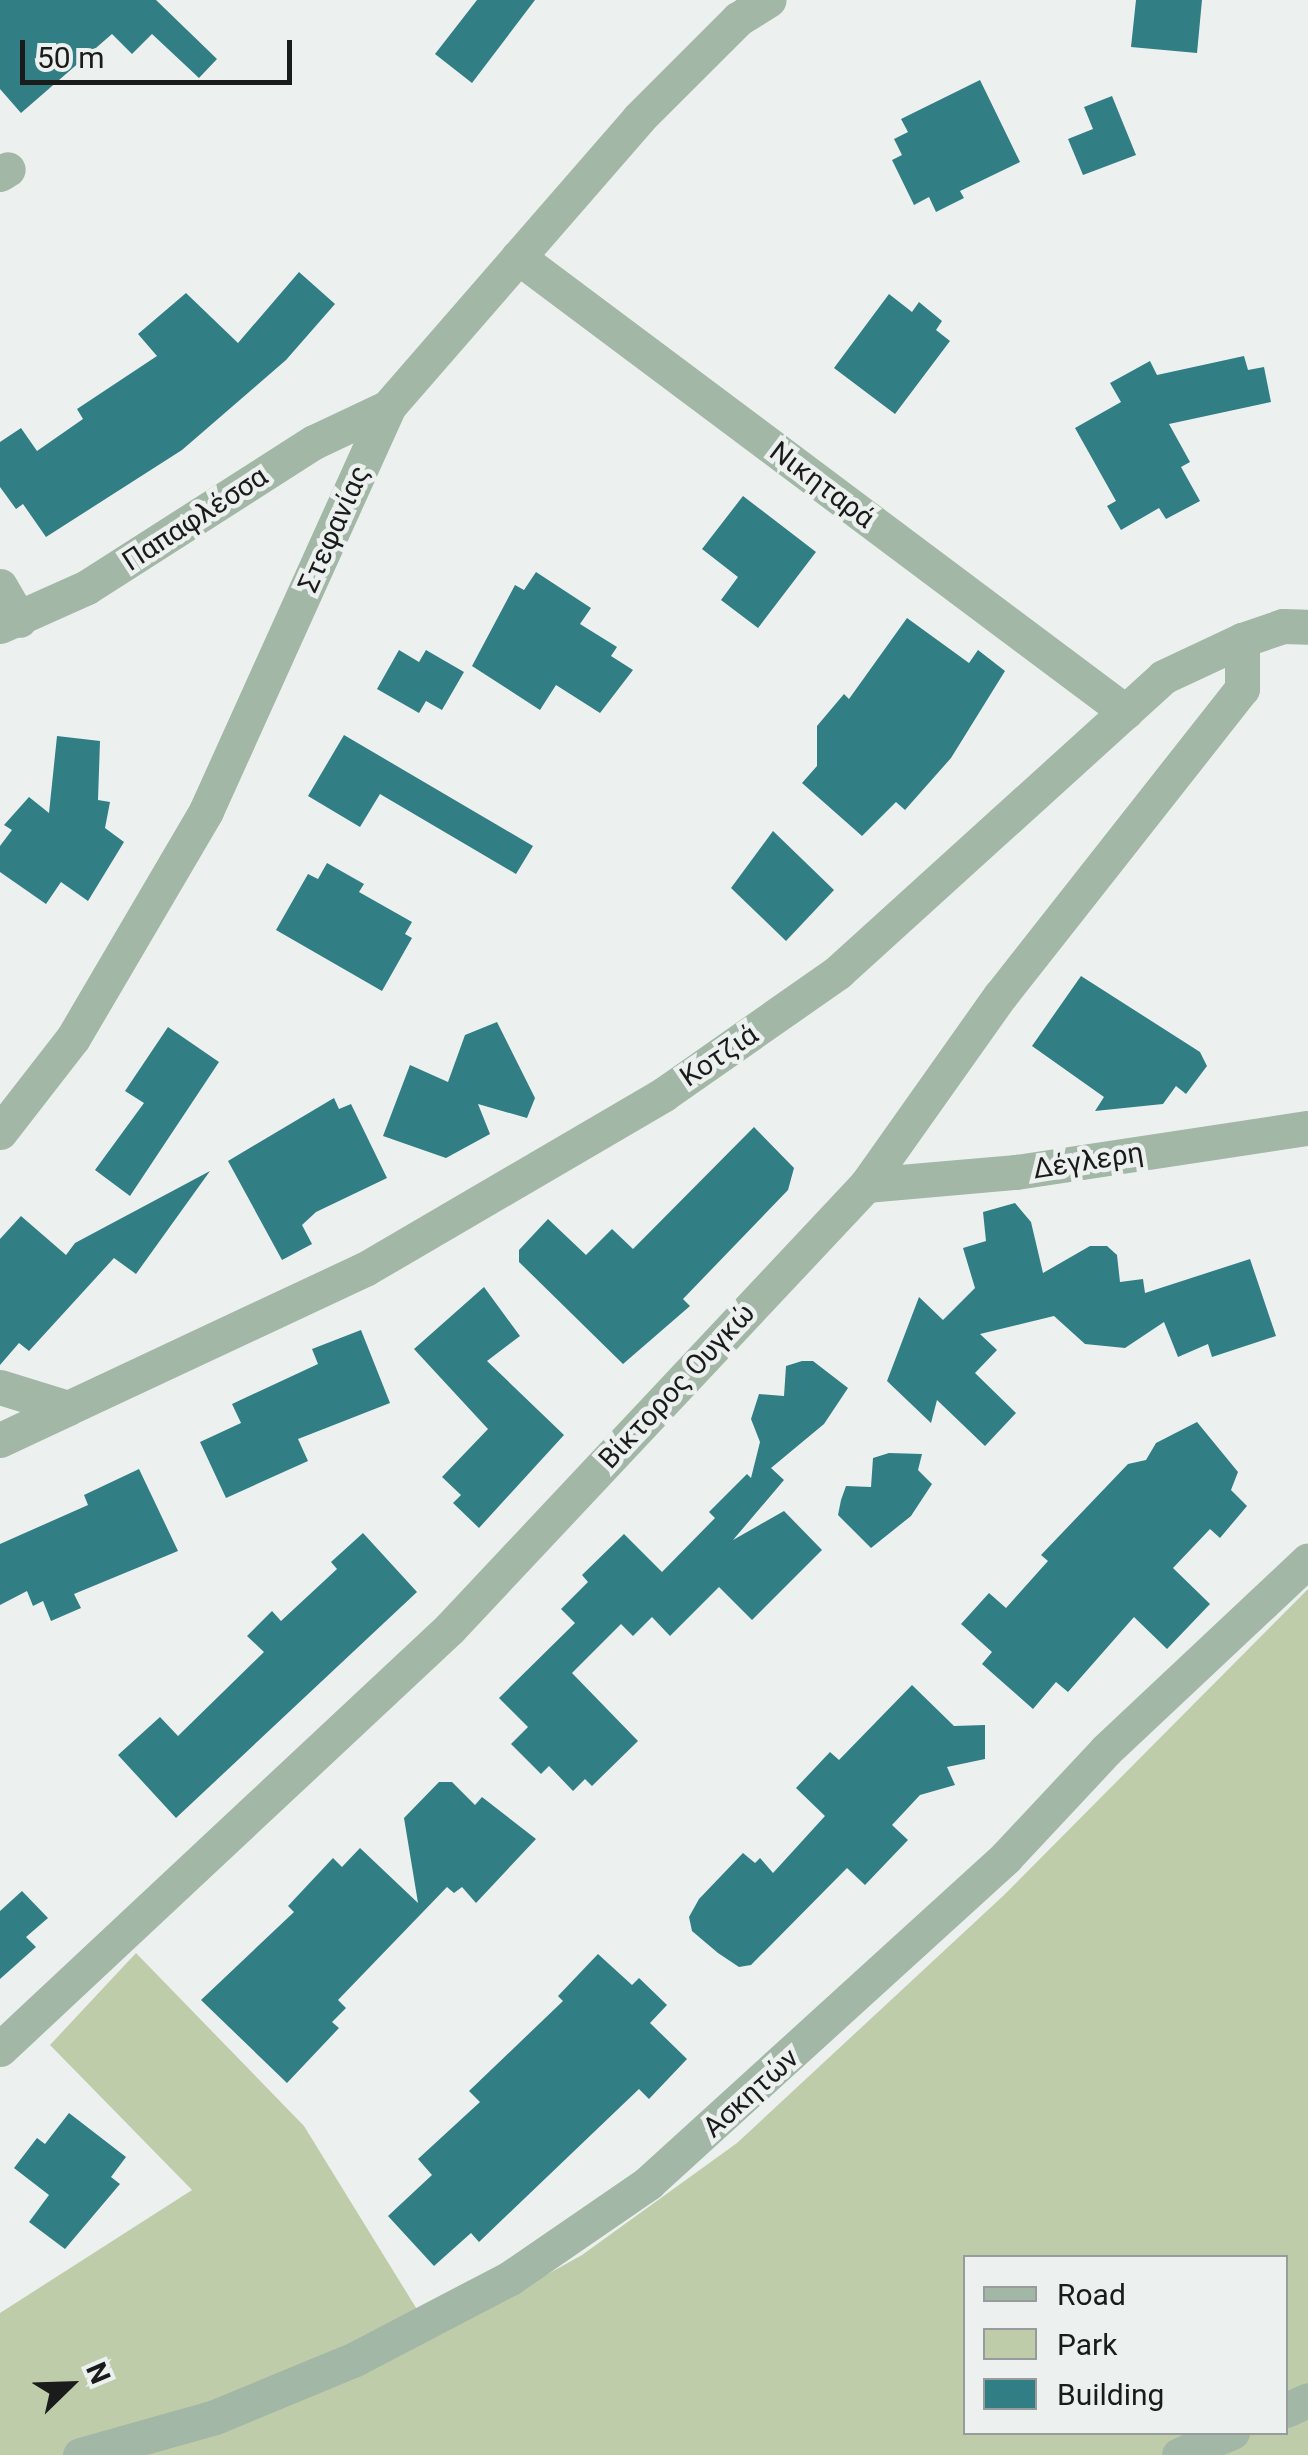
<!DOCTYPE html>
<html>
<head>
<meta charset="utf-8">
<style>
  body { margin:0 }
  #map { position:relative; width:1308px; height:2455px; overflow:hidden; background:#ecf1f0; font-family:Roboto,sans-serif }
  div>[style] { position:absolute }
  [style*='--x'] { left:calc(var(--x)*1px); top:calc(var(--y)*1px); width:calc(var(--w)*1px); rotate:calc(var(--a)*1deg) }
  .green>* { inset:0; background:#bfccaa }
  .building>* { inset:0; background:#317e85 }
  .minor>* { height:35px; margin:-17.5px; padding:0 17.5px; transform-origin:17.5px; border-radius:17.5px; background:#a2b7a6 }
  span { translate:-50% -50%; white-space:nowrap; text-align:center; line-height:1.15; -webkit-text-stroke:9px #ecf1f0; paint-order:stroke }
  .street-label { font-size:28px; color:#1a1b1b }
  .legend { position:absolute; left:963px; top:2255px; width:325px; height:180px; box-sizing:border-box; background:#ecf1f0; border:2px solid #989b9b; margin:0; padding:12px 18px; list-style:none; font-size:30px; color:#1a1b1b }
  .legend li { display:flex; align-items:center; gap:20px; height:50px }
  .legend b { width:50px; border:2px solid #989b9b }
  .north { position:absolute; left:20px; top:2335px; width:100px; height:100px; -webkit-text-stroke:8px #ecf1f0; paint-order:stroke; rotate:67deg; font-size:28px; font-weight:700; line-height:40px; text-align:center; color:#1a1b1b }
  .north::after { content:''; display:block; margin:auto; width:35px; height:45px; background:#1a1b1b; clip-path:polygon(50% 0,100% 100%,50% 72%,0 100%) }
  .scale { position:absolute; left:20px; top:40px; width:272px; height:45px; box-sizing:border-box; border:5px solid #1a1b1b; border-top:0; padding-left:12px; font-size:30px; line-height:35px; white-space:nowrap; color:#1a1b1b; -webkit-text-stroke:8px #ecf1f0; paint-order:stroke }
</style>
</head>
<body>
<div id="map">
  <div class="green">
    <div style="clip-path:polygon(evenodd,1308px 1589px,1308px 2455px,0 2455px,0 2313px,192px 2190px,50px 2045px,136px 1953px,304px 2126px,434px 2337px,582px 2255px,737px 2143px,1003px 1896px,1308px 1589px,966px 2258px,1286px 2258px,1286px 2432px,966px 2432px,966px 2258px)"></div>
  </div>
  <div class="building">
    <div style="clip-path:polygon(0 0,156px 0,217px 59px,199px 78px,152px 34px,132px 54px,112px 34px,21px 113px,0 89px)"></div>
    <div style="clip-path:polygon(477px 0,535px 0,472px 83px,435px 54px)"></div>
    <div style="clip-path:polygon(1136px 0,1202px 0,1197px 53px,1131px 47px)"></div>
    <div style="clip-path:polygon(980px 80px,1020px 162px,960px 191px,964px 198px,936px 212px,929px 197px,914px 205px,892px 160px,902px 155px,894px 139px,908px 132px,901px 119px)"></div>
    <div style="clip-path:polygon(1112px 96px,1136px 155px,1083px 175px,1068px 139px,1093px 129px,1084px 107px)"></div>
    <div style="clip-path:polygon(299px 272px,335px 304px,286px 360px,182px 450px,46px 537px,23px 504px,16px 509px,0 487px,0 442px,21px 428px,37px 451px,83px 419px,77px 409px,157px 356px,138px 334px,186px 293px,238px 343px)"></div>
    <div style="clip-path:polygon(889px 294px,912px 312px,919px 302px,942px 321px,936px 330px,950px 341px,895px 414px,834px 368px)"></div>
    <div style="clip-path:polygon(1244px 356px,1248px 370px,1264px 367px,1271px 402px,1169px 424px,1190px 462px,1181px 467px,1200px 501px,1166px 519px,1159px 508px,1121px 530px,1107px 506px,1116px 501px,1075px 428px,1121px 402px,1110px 383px,1150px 361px,1157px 375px)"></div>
    <div style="clip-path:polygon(743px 496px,816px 552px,758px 628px,721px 600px,738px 577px,702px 549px)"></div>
    <div style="clip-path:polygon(536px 572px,591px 608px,580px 624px,617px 647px,611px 656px,633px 670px,600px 713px,556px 685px,540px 710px,472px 666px,515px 585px,524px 590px)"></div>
    <div style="clip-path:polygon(907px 618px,969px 663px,978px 650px,1005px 671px,951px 758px,905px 810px,896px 802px,862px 836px,802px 783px,817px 766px,817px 726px,844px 694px,849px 699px)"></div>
    <div style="clip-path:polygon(399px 650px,419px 662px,426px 650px,464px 672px,442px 710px,426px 701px,419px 713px,377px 689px)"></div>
    <div style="clip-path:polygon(344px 735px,533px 846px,516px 874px,380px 794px,360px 827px,308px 796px)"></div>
    <div style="clip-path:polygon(57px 736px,100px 741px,98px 800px,110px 802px,105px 828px,124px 842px,88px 901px,61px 882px,46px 904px,0 872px,0 846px,12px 830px,4px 825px,29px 797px,49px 813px)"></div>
    <div style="clip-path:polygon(773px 831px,834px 890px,786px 941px,731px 888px)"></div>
    <div style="clip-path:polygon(327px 863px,364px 884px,359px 892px,412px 922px,405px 934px,412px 938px,382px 991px,276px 930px,308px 874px,318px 879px)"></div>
    <div style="clip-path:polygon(1081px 976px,1200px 1052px,1207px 1066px,1186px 1094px,1176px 1086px,1163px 1104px,1095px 1111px,1104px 1097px,1032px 1046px)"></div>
    <div style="clip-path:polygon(497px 1022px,535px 1098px,527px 1118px,478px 1104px,490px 1134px,446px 1158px,383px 1136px,410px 1065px,448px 1082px,465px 1035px)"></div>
    <div style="clip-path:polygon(168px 1027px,219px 1062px,130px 1196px,95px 1170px,144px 1103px,125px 1091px)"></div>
    <div style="clip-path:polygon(334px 1098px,339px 1109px,351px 1104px,387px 1178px,316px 1212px,302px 1225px,312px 1244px,282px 1260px,228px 1161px)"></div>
    <div style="clip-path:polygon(754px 1127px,794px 1168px,788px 1190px,683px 1299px,690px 1306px,623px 1364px,519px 1262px,519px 1250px,548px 1219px,586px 1255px,612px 1229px,633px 1249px)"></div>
    <div style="clip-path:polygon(210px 1171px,136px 1274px,114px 1258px,29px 1351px,19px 1343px,0 1365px,0 1239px,21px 1216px,66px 1255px,75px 1243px)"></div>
    <div style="clip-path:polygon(1015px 1203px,1031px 1222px,1043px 1273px,1090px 1246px,1107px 1246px,1117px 1255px,1120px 1282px,1143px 1279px,1145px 1293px,1250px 1259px,1276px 1336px,1212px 1357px,1208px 1344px,1178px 1357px,1164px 1322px,1125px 1348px,1085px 1344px,1054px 1316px,980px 1334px,997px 1350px,975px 1373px,1016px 1413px,985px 1446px,937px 1400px,931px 1423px,887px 1381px,919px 1297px,943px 1320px,975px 1288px,963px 1248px,986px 1241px,983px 1212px)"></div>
    <div style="clip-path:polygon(484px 1287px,520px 1336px,487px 1361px,564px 1435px,479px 1528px,453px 1503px,461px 1495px,442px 1477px,488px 1429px,414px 1349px)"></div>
    <div style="clip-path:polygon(361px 1330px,390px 1403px,298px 1439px,308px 1461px,226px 1498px,200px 1442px,241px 1423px,232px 1404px,318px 1364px,312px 1349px)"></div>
    <div style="clip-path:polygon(802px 1361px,813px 1361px,848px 1388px,824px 1424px,771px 1468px,784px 1480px,733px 1540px,784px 1511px,822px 1550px,752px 1620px,719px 1587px,670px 1636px,652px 1617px,633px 1636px,621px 1624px,572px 1673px,638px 1741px,592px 1786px,585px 1779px,573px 1791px,549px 1766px,541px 1774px,511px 1744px,528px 1727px,499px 1698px,575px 1623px,561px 1609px,588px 1582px,582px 1575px,624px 1534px,662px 1572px,715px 1518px,709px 1512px,747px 1474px,751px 1478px,760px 1442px,751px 1419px,759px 1394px,784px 1396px,786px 1366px)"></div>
    <div style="clip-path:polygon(1197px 1422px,1238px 1472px,1231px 1490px,1247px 1506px,1220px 1538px,1210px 1529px,1173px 1568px,1210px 1604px,1167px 1649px,1134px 1617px,1068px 1692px,1056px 1682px,1033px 1709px,982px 1664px,992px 1652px,961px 1624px,989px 1593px,1006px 1608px,1048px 1561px,1041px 1555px,1128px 1464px,1146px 1460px,1156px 1443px)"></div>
    <div style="clip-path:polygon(889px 1453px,922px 1454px,918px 1470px,932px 1484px,911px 1516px,871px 1548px,838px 1515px,841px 1500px,846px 1486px,871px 1487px,873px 1458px)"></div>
    <div style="clip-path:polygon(139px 1469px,178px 1551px,74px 1594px,81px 1608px,51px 1621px,43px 1601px,33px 1606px,27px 1591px,0 1605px,0 1544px,88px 1505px,84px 1495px)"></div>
    <div style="clip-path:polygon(363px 1533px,417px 1592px,176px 1818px,118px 1755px,160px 1717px,178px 1736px,264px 1652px,247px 1636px,272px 1611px,281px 1621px,337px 1569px,331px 1562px)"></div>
    <div style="clip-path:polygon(912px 1685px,954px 1726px,985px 1725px,985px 1759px,947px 1767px,955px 1785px,920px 1795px,892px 1825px,908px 1840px,865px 1885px,847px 1868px,751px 1965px,739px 1967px,718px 1953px,692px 1931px,689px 1917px,699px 1899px,743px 1853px,755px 1863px,760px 1858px,773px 1873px,825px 1816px,796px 1788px,830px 1752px,839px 1760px)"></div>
    <div style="clip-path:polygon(439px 1782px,452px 1782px,475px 1805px,482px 1797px,536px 1839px,476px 1903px,462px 1887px,454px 1893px,447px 1887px,338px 2000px,346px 2008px,332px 2022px,339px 2028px,287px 2083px,201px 2000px,294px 1912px,288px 1906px,333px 1858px,342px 1867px,360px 1848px,418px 1903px,404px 1818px)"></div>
    <div style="clip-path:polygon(22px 1891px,48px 1918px,26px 1937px,36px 1947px,0 1979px,0 1911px)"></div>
    <div style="clip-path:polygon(598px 1954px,632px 1985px,639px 1978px,667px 2005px,650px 2023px,687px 2059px,649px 2099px,639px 2089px,479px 2242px,471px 2233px,434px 2266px,388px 2216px,432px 2175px,418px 2159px,480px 2102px,469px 2091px,563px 2001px,558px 1996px)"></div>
    <div style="clip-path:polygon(69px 2113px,126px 2157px,111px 2177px,120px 2184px,65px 2249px,29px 2222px,49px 2195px,14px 2168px,37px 2138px,45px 2144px)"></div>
  </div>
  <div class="minor">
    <div style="--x:0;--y:174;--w:9;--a:-32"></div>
    <div style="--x:518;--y:257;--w:759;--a:36.81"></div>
    <div style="--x:0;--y:586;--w:39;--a:60"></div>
    <div style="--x:0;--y:626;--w:95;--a:-24.1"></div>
    <div style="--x:87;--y:587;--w:269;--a:-32.6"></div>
    <div style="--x:314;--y:442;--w:82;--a:-25.3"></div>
    <div style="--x:0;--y:1132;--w:119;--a:-52.2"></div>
    <div style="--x:73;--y:1038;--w:263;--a:-59.6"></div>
    <div style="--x:206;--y:811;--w:443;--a:-65.7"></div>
    <div style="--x:388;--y:407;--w:383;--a:-49"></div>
    <div style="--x:639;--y:118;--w:140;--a:-45"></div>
    <div style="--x:738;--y:19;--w:36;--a:-32"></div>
    <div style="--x:866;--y:1185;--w:151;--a:-5"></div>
    <div style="--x:1016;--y:1172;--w:295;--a:-8.6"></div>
    <div style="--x:0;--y:1387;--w:71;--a:17.2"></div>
    <div style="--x:68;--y:1408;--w:328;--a:-25.1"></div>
    <div style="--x:365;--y:1269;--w:346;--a:-30.3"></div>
    <div style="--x:664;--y:1094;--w:213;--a:-35"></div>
    <div style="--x:838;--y:972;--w:439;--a:-42.2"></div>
    <div style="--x:1163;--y:677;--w:87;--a:-25.1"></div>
    <div style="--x:1242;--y:640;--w:43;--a:-18.9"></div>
    <div style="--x:1283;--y:626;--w:25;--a:2"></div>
    <div style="--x:0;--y:1440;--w:75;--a:-25.2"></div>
    <div style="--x:0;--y:2049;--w:616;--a:-43.09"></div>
    <div style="--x:450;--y:1628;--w:608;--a:-46.8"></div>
    <div style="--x:866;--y:1185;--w:232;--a:-54.7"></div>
    <div style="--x:1000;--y:996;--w:391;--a:-51.8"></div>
    <div style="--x:1242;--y:689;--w:49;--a:-90"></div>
    <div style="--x:1286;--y:2410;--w:24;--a:-24"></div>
    <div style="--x:80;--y:2455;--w:140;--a:-15.7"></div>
    <div style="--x:215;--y:2417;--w:152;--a:-22.5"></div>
    <div style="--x:355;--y:2359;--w:175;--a:-27.6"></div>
    <div style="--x:510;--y:2278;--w:168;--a:-34.5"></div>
    <div style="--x:648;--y:2183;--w:484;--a:-42.3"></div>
    <div style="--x:1006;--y:1857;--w:146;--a:-46.9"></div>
    <div style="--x:1106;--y:1750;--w:277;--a:-43.2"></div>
    <div style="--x:1179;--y:2455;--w:58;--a:-23.5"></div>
  </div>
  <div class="street-label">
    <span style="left:822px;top:485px;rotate:37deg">Νικηταρά</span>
    <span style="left:195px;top:519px;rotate:-33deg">Παπαφλέσσα</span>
    <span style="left:334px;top:529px;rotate:-66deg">Στεφανίας</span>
    <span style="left:719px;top:1056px;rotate:-34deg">Κοτζιά</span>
    <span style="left:1088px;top:1161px;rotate:-9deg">Δέγλερη</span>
    <span style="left:677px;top:1386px;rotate:-47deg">Βίκτορος Ουγκώ</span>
    <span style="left:751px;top:2093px;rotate:-42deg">Ασκητών</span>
  </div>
  <ul class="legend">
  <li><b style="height:12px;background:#a2b7a6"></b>Road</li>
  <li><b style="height:28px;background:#bfccaa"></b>Park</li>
  <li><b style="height:28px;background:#317e85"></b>Building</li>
  </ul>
  <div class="north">N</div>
  <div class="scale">50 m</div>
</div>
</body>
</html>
